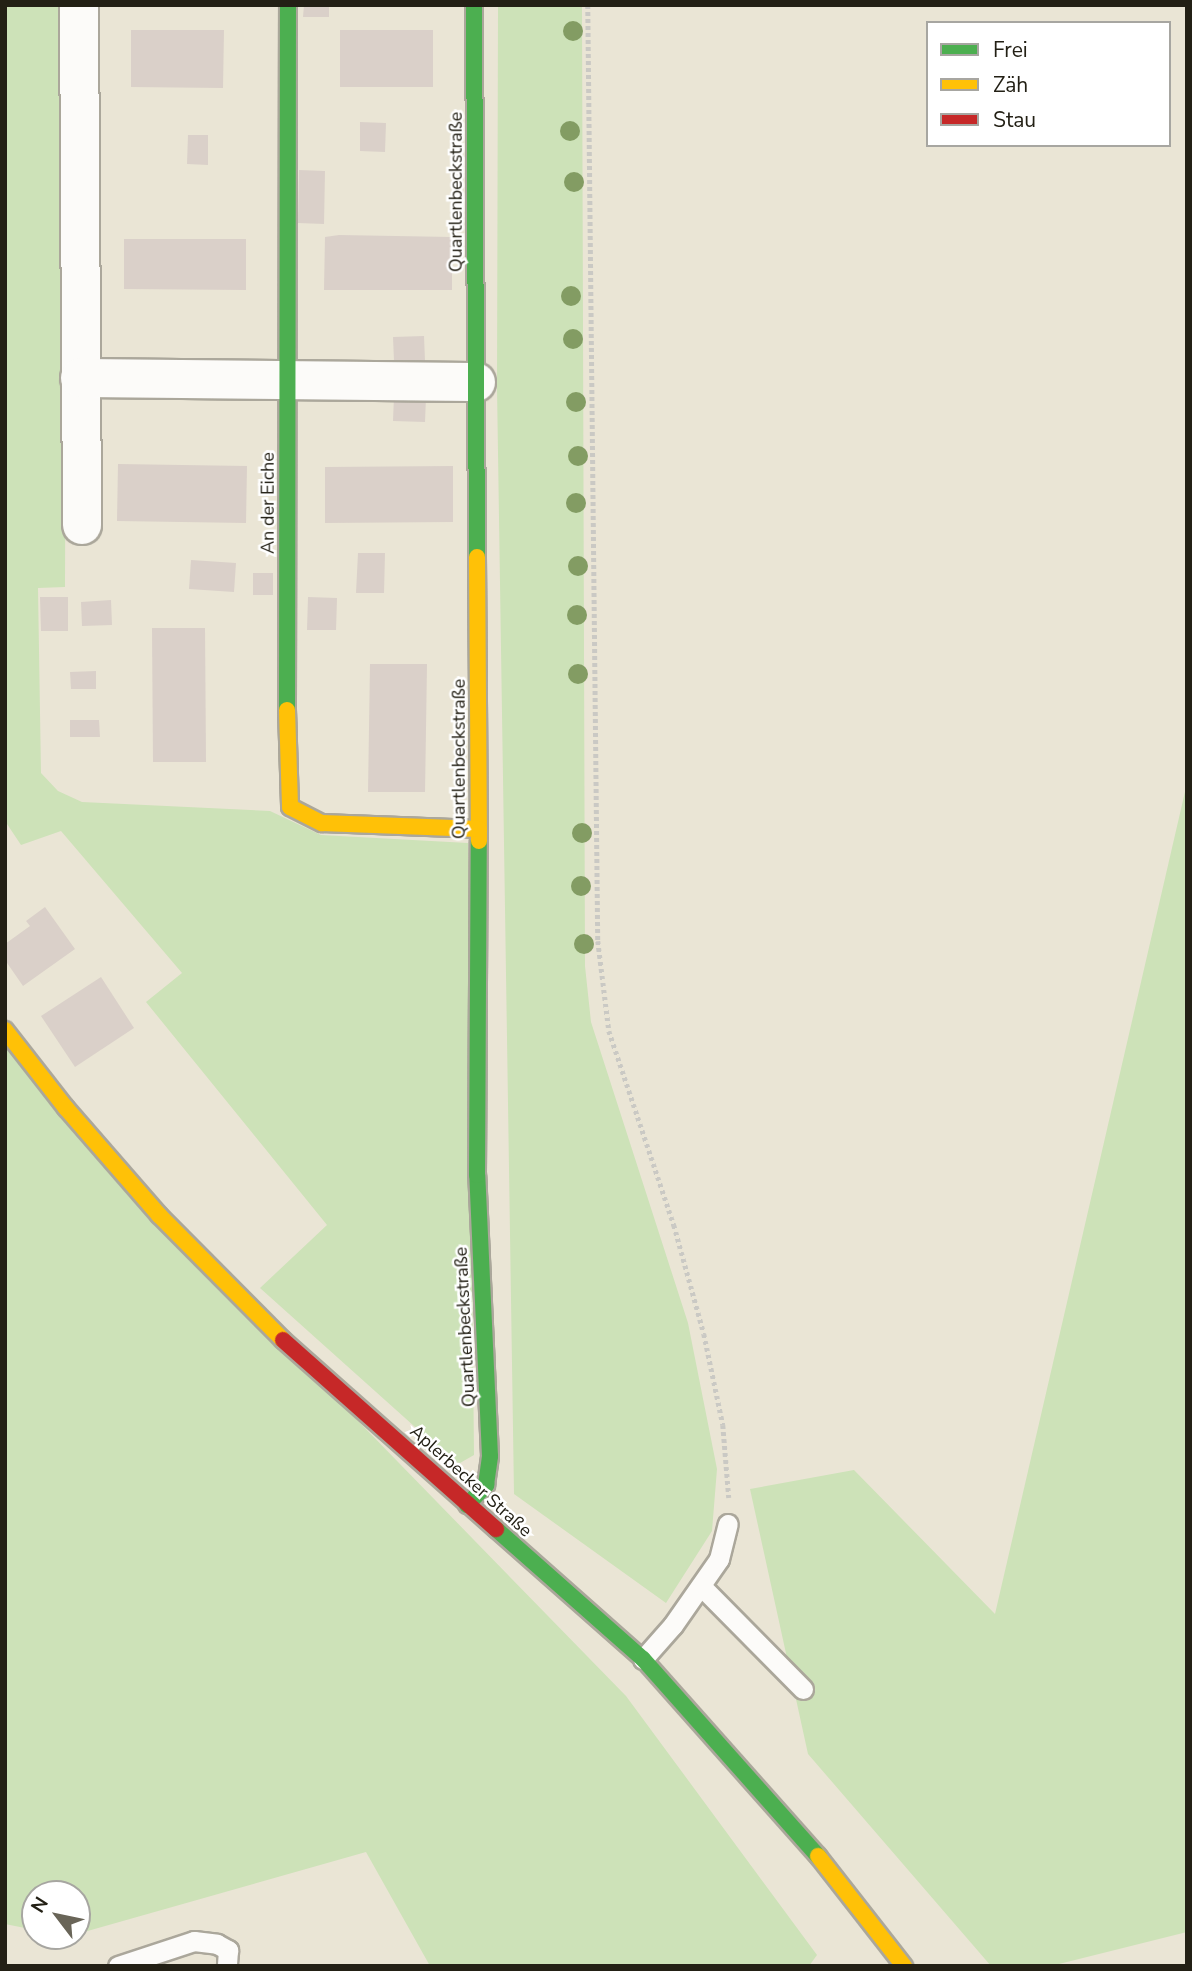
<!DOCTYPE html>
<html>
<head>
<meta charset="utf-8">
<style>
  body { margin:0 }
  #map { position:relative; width:1192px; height:1971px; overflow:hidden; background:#eae5d5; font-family:"Nunito Sans",sans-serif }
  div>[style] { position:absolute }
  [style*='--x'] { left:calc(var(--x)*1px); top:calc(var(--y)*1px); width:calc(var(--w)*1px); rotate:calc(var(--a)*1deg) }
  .green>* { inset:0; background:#cde2b8 }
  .building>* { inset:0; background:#dad0c9 }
  .path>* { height:4.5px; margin-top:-2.25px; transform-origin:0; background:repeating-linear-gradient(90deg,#cac9c4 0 3.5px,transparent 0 7px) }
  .roads { filter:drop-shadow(2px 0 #aba79b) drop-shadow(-2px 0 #aba79b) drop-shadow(0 2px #aba79b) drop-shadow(0 -2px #aba79b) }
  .lane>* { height:19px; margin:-9.5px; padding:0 9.5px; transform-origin:9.5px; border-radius:9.5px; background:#fcfbf9 }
  .street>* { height:38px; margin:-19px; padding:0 19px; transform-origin:19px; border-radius:19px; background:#fcfbf9 }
  .fast>* { height:16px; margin:-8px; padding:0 8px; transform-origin:8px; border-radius:8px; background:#4caf50 }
  .slow>* { height:16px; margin:-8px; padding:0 8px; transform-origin:8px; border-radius:8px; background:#ffc107 }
  .jam>* { height:16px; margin:-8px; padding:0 8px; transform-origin:8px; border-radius:8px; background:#c62828 }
  .trees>* { width:20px; height:20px; margin:-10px; border-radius:50%; background:#839c63 }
  span { translate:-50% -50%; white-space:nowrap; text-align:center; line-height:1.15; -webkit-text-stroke:5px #fff; paint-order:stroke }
  .street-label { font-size:18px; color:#232015 }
  .frame { position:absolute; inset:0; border:7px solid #232015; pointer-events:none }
  .legend { position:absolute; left:926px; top:21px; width:245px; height:126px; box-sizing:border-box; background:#fff; border:2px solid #a7a6a1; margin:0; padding:9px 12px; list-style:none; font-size:21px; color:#232015 }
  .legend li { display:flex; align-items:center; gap:14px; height:35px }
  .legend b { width:35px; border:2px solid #a7a6a1 }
  .north { position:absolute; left:21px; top:1880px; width:70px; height:70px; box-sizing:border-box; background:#fff; border:2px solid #a7a6a1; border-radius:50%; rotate:302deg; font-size:19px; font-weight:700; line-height:28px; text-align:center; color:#232015 }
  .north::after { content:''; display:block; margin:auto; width:24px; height:32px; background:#696558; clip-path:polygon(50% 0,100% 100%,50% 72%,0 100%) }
</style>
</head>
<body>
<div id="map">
  <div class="green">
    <div style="clip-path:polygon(5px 5px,67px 5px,65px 587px,38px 588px,41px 773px,58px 791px,82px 802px,270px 811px,321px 835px,468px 843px,474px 1455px,460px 1463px,453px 1461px,260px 1288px,327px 1225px,146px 1002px,182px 973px,61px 831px,21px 845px,5px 821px)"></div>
    <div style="clip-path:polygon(498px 5px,582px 5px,585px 966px,591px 1022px,688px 1323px,717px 1469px,712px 1531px,666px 1603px,514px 1494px,497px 388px)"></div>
    <div style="clip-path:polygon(1187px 783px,1187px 1932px,1051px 1966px,991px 1966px,808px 1754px,750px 1489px,854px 1470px,995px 1614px)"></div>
    <div style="clip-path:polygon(5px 1038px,361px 1424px,626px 1696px,817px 1955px,809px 1966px,430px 1966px,366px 1852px,77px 1934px,77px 1894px,35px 1894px,35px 1930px,5px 1924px)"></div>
  </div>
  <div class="building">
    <div style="clip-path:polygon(304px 5px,329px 5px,329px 17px,303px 17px)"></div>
    <div style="clip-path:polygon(131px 30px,224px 30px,223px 88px,131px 87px)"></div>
    <div style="clip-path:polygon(340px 30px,433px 30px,433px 87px,340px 87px)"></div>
    <div style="clip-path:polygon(360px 122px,386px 123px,385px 152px,360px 151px)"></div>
    <div style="clip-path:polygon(188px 135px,208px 135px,208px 165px,187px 164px)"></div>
    <div style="clip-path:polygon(299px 170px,325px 171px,324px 224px,298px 223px)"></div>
    <div style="clip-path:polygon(339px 235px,452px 237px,452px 290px,324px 290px,325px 237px)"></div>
    <div style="clip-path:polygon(124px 239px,246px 239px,246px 290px,124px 289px)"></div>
    <div style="clip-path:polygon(424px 336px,425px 361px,394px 361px,393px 337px)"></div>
    <div style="clip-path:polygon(394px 396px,426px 397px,425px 422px,393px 421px)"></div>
    <div style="clip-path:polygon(118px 464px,247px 466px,246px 523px,117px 521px)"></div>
    <div style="clip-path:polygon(453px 466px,453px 522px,325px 523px,325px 467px)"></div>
    <div style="clip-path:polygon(358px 553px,385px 553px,384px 593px,356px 593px)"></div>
    <div style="clip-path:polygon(191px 560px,236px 563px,234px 592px,189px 589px)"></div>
    <div style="clip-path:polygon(253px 573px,273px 573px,273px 595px,253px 595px)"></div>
    <div style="clip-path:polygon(40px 597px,68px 597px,68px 631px,41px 631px)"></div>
    <div style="clip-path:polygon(308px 597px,337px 598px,336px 630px,307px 630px)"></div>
    <div style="clip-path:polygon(111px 600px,112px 625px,82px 626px,81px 602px)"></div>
    <div style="clip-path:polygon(152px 628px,205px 628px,206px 762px,153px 762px)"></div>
    <div style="clip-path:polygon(370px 664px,427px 664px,425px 792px,368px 792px)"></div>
    <div style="clip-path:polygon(96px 671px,96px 689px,71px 689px,70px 672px)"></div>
    <div style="clip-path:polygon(70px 720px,99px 720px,100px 737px,70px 737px)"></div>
    <div style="clip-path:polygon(45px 907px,75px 949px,23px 986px,5px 960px,5px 944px,30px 926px,26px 921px)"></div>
    <div style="clip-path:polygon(101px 977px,134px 1028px,75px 1067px,41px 1016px)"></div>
  </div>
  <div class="path">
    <div style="--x:588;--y:5;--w:936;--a:89.39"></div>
    <div style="--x:598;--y:941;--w:91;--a:83"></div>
    <div style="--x:609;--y:1031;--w:205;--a:71.5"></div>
    <div style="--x:674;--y:1225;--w:113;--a:74.6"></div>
    <div style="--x:704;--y:1334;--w:93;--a:78.2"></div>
    <div style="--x:723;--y:1425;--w:73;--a:85.3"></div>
  </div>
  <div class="roads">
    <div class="lane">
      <div style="--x:701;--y:1586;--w:145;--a:45.3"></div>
      <div style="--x:643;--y:1659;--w:45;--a:-48.6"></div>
      <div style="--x:673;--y:1625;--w:80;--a:-55.1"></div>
      <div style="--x:719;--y:1559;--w:36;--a:-76"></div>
      <div style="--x:118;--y:1966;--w:80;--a:-18.2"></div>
      <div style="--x:194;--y:1941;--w:23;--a:7"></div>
      <div style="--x:217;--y:1944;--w:13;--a:29"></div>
      <div style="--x:228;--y:1950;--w:16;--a:94"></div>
    </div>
    <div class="street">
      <div style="--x:79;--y:5;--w:520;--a:89.67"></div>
      <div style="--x:80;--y:378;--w:396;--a:0.6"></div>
    </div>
    <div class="fast">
      <div style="--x:474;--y:5;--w:552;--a:89.69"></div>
      <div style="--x:287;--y:710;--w:705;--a:-89.92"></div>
      <div style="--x:467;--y:1505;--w:28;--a:-46"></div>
      <div style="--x:486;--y:1485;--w:29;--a:-82"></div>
      <div style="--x:490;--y:1456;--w:281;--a:-92.6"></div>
      <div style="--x:477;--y:1175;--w:334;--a:-89.7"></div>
      <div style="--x:496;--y:1529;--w:196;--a:41.5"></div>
      <div style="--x:643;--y:1659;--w:264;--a:48.4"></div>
    </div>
    <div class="slow">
      <div style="--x:477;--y:557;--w:284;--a:89.6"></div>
      <div style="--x:287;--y:710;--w:97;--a:88.2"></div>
      <div style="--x:290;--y:807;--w:36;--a:27"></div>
      <div style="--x:322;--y:823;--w:157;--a:2.2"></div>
      <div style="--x:5;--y:1030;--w:99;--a:52"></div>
      <div style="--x:66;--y:1108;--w:142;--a:49"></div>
      <div style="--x:159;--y:1215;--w:176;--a:45.2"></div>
      <div style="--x:818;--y:1856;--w:140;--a:52"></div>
    </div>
    <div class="jam">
      <div style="--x:283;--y:1340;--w:285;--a:41.6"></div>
    </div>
  </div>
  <div class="trees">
    <div style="left:573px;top:31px"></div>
    <div style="left:570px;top:131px"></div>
    <div style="left:574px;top:182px"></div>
    <div style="left:571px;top:296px"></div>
    <div style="left:573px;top:339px"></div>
    <div style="left:576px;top:402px"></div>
    <div style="left:578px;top:456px"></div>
    <div style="left:576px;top:503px"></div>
    <div style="left:578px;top:566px"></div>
    <div style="left:577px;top:615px"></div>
    <div style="left:578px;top:674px"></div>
    <div style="left:582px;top:833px"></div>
    <div style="left:581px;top:886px"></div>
    <div style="left:584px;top:944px"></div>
  </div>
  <div class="street-label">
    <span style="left:456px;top:192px;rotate:-90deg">Quartlenbeckstraße</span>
    <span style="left:268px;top:503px;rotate:-90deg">An der Eiche</span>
    <span style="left:459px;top:759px;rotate:-90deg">Quartlenbeckstraße</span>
    <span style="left:465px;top:1327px;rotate:-93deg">Quartlenbeckstraße</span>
    <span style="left:471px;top:1481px;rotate:42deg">Aplerbecker Straße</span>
  </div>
  <div class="frame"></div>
  <ul class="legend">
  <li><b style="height:9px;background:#4caf50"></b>Frei</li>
  <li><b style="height:9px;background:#ffc107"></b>Zäh</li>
  <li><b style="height:9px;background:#c62828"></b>Stau</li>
  </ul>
  <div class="north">N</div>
</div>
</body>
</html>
